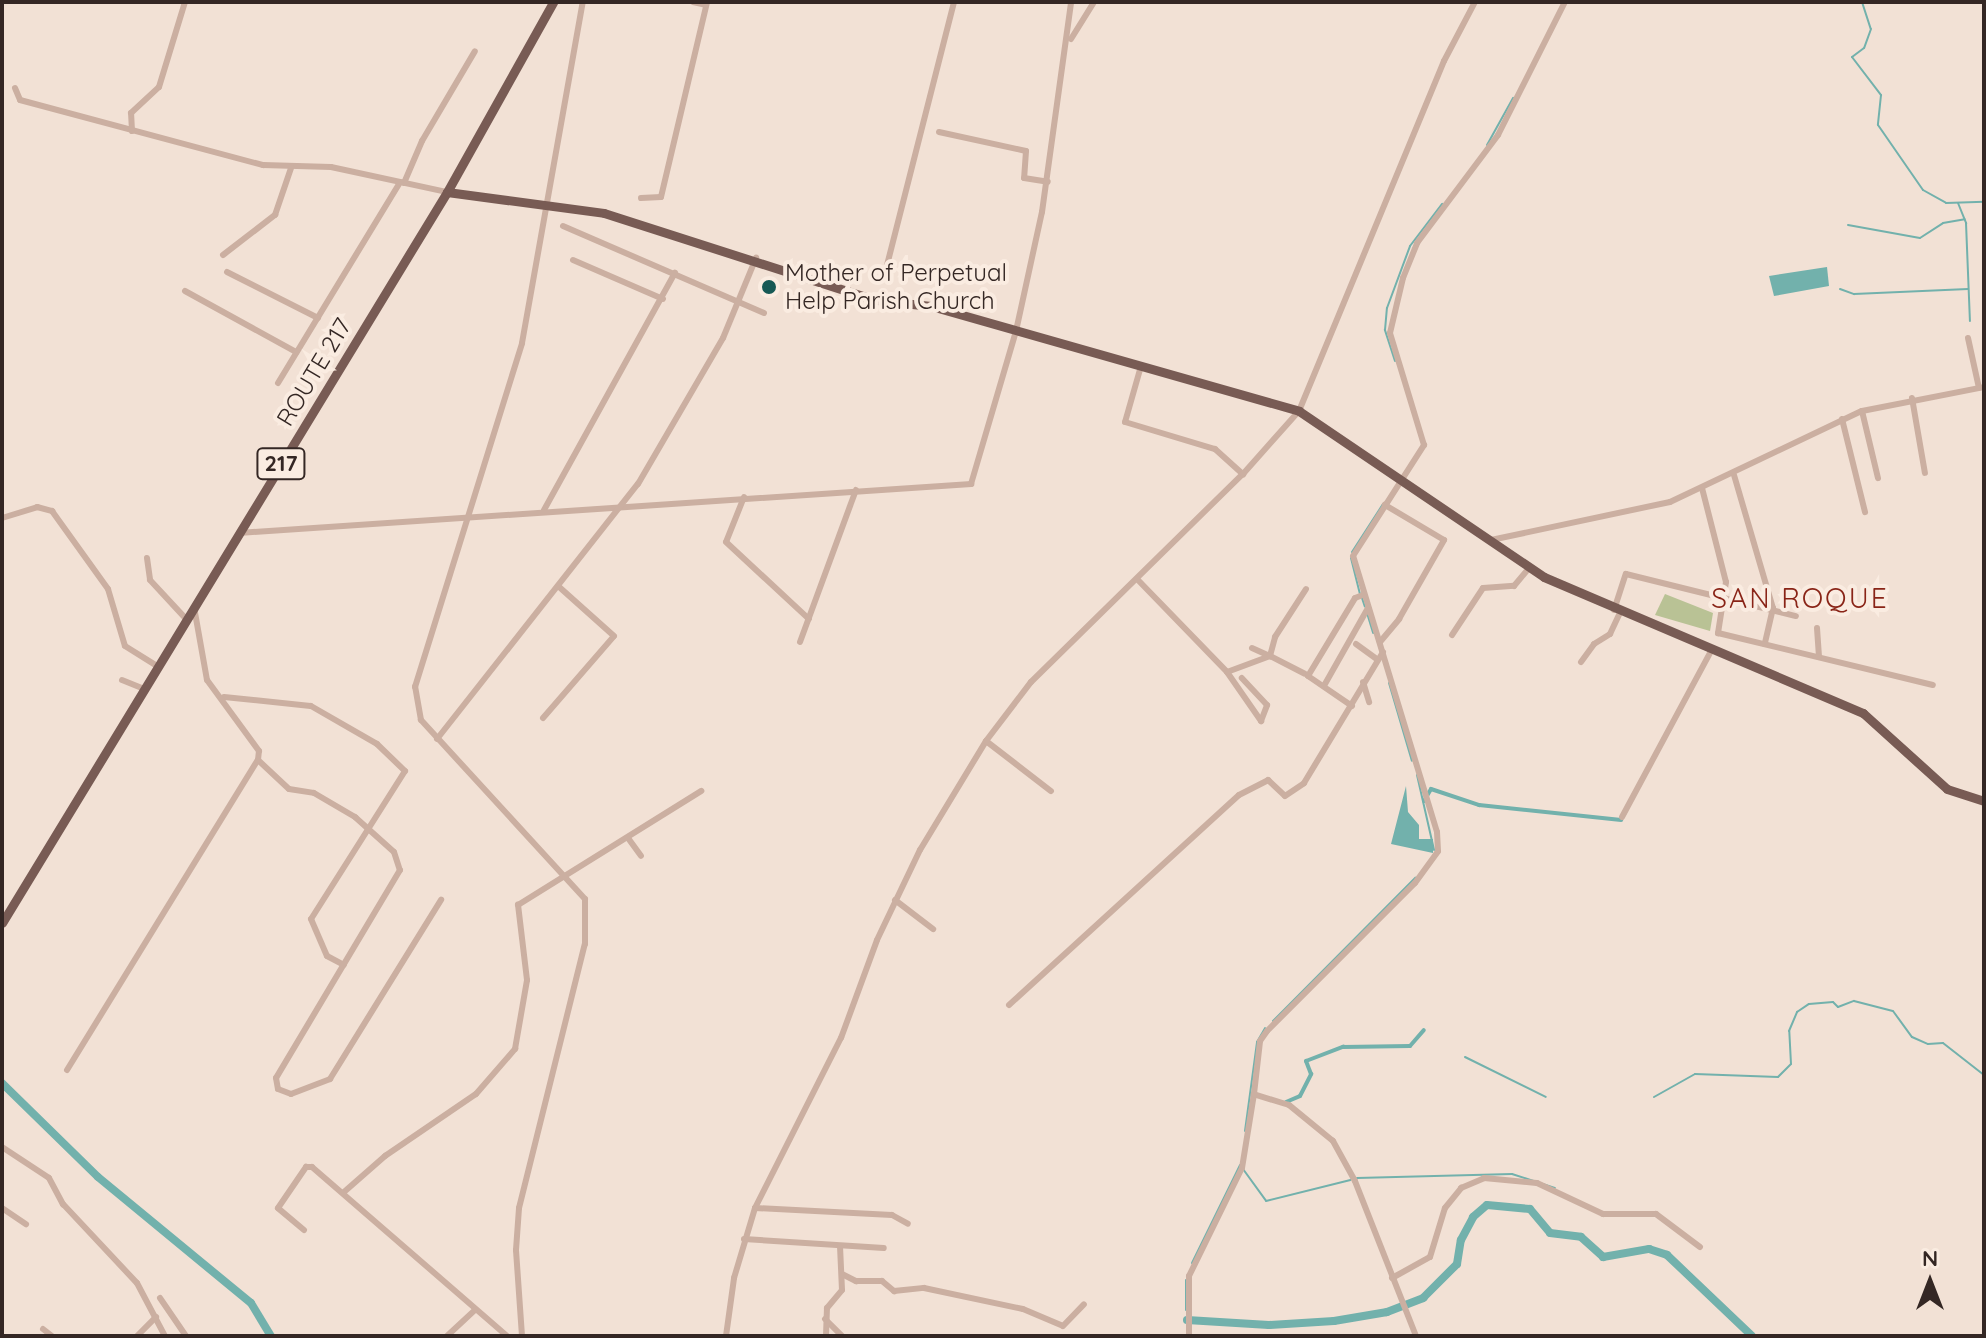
<!DOCTYPE html>
<html>
<head>
<meta charset="utf-8">
<style>
  body { margin:0 }
  #map { position:relative; width:1986px; height:1338px; overflow:hidden; background:#f2e1d5; font-family:Quicksand,sans-serif }
  div>[style] { position:absolute }
  [style*='--x'] { left:calc(var(--x)*1px); top:calc(var(--y)*1px); width:calc(var(--w)*1px); rotate:calc(var(--a)*1deg) }
  .green>* { inset:0; background:#b9c295 }
  .water>* { inset:0; background:#72b1ac }
  .stream>* { height:2px; margin:-1px; padding:0 1px; transform-origin:1px; border-radius:1px; background:#72b1ac }
  .canal>* { height:4px; margin:-2px; padding:0 2px; transform-origin:2px; border-radius:2px; background:#72b1ac }
  .river>* { height:8px; margin:-4px; padding:0 4px; transform-origin:4px; border-radius:4px; background:#72b1ac }
  .minor>* { height:6px; margin:-3px; padding:0 3px; transform-origin:3px; border-radius:3px; background:#cbafa1 }
  .major>* { height:9px; margin:-4.5px; padding:0 4.5px; transform-origin:4.5px; border-radius:4.5px; background:#785b54 }
  .dots>* { width:22px; height:22px; translate:-50% -50%; box-sizing:border-box; border:4px solid #faece1; border-radius:50% }
  span { translate:-50% -50%; white-space:nowrap; text-align:center; line-height:1.15; -webkit-text-stroke:8px #faece1; paint-order:stroke }
  .shield-label span { padding:2px 6px; background:#faece1; border:2px solid; border-radius:6px; -webkit-text-stroke-width:0 }
  .shield-label { font-size:22px; color:#342724; font-weight:700 }
  .poi-label { font-size:24px; color:#342724 }
  .left { translate:0 -50%; text-align:left }
  .street-label { font-size:24px; color:#342724 }
  .quarter-label { font-size:28px; color:#892417; letter-spacing:2px }
  .frame { position:absolute; inset:0; border:4px solid #342724; pointer-events:none }
  .north { position:absolute; left:1890px; top:1242px; width:80px; height:80px; -webkit-text-stroke:6px #faece1; paint-order:stroke; rotate:0deg; font-size:22px; font-weight:700; line-height:32px; text-align:center; color:#342724 }
  .north::after { content:''; display:block; margin:auto; width:28px; height:36px; background:#342724; clip-path:polygon(50% 0,100% 100%,50% 72%,0 100%) }
</style>
</head>
<body>
<div id="map">
  <div class="green">
    <div style="clip-path:polygon(1665px 594px,1713px 613px,1710px 631px,1655px 615px)"></div>
  </div>
  <div class="water">
    <div style="clip-path:polygon(1827px 267px,1829px 286px,1774px 296px,1769px 276px)"></div>
    <div style="clip-path:polygon(1406px 786px,1408px 812px,1419px 825px,1419px 839px,1433px 839px,1433px 853px,1391px 844px)"></div>
  </div>
  <div class="stream">
    <div style="--x:1862;--y:2;--w:28;--a:72"></div>
    <div style="--x:1871;--y:29;--w:20;--a:110"></div>
    <div style="--x:1864;--y:48;--w:15;--a:143"></div>
    <div style="--x:1852;--y:57;--w:48;--a:52.7"></div>
    <div style="--x:1881;--y:95;--w:30;--a:96"></div>
    <div style="--x:1878;--y:125;--w:79;--a:55.3"></div>
    <div style="--x:1923;--y:190;--w:26;--a:29"></div>
    <div style="--x:1946;--y:203;--w:38;--a:-2"></div>
    <div style="--x:1487;--y:145;--w:54;--a:-61"></div>
    <div style="--x:1958;--y:203;--w:22;--a:68"></div>
    <div style="--x:1966;--y:223;--w:98;--a:87.7"></div>
    <div style="--x:1848;--y:225;--w:73;--a:10.2"></div>
    <div style="--x:1920;--y:238;--w:27;--a:-33"></div>
    <div style="--x:1943;--y:223;--w:22;--a:-10"></div>
    <div style="--x:1840;--y:289;--w:15;--a:20"></div>
    <div style="--x:1854;--y:294;--w:114;--a:-2.5"></div>
    <div style="--x:1395;--y:361;--w:33;--a:-108"></div>
    <div style="--x:1385;--y:330;--w:22;--a:-85"></div>
    <div style="--x:1387;--y:308;--w:66;--a:-69.6"></div>
    <div style="--x:1410;--y:246;--w:53;--a:-52.7"></div>
    <div style="--x:1352;--y:552;--w:57;--a:-57.1"></div>
    <div style="--x:1351;--y:558;--w:37;--a:76"></div>
    <div style="--x:1362;--y:598;--w:9;--a:72"></div>
    <div style="--x:1367;--y:613;--w:21;--a:73"></div>
    <div style="--x:1389;--y:683;--w:81;--a:73.6"></div>
    <div style="--x:1417;--y:775;--w:77;--a:77.2"></div>
    <div style="--x:1273;--y:1021;--w:202;--a:-45.2"></div>
    <div style="--x:1465;--y:1057;--w:90;--a:26.3"></div>
    <div style="--x:1654;--y:1097;--w:47;--a:-29.3"></div>
    <div style="--x:1695;--y:1074;--w:83;--a:2.1"></div>
    <div style="--x:1778;--y:1077;--w:18;--a:-45"></div>
    <div style="--x:1791;--y:1064;--w:33;--a:-93"></div>
    <div style="--x:1789;--y:1031;--w:21;--a:-67"></div>
    <div style="--x:1797;--y:1012;--w:14;--a:-34"></div>
    <div style="--x:1809;--y:1004;--w:24;--a:-5"></div>
    <div style="--x:1833;--y:1002;--w:7;--a:45"></div>
    <div style="--x:1838;--y:1007;--w:17;--a:-21"></div>
    <div style="--x:1854;--y:1001;--w:40;--a:14.4"></div>
    <div style="--x:1893;--y:1011;--w:32;--a:54"></div>
    <div style="--x:1912;--y:1037;--w:17;--a:24"></div>
    <div style="--x:1928;--y:1044;--w:15;--a:-4"></div>
    <div style="--x:1943;--y:1043;--w:52;--a:38"></div>
    <div style="--x:1245;--y:1131;--w:90;--a:-82.3"></div>
    <div style="--x:1257;--y:1042;--w:16;--a:-60"></div>
    <div style="--x:1243;--y:1169;--w:39;--a:54"></div>
    <div style="--x:1266;--y:1201;--w:87;--a:-14"></div>
    <div style="--x:1357;--y:1178;--w:155;--a:-1.5"></div>
    <div style="--x:1512;--y:1174;--w:45;--a:18"></div>
    <div style="--x:1192;--y:1263;--w:109;--a:-63.9"></div>
    <div style="--x:1186;--y:1310;--w:30;--a:-90"></div>
  </div>
  <div class="canal">
    <div style="--x:1424;--y:801;--w:14;--a:-60"></div>
    <div style="--x:1431;--y:789;--w:51;--a:18.4"></div>
    <div style="--x:1479;--y:805;--w:143;--a:6"></div>
    <div style="--x:1286;--y:1102;--w:15;--a:-23"></div>
    <div style="--x:1300;--y:1096;--w:25;--a:-63"></div>
    <div style="--x:1311;--y:1074;--w:14;--a:-111"></div>
    <div style="--x:1306;--y:1061;--w:40;--a:-21"></div>
    <div style="--x:1343;--y:1047;--w:67;--a:-0.9"></div>
    <div style="--x:1410;--y:1046;--w:21;--a:-49"></div>
  </div>
  <div class="river">
    <div style="--x:2;--y:1083;--w:134;--a:44.4"></div>
    <div style="--x:98;--y:1177;--w:198;--a:39.5"></div>
    <div style="--x:251;--y:1303;--w:39;--a:59"></div>
    <div style="--x:1187;--y:1320;--w:82;--a:3.5"></div>
    <div style="--x:1269;--y:1325;--w:65;--a:-3.5"></div>
    <div style="--x:1334;--y:1321;--w:54;--a:-9.6"></div>
    <div style="--x:1387;--y:1312;--w:39;--a:-21"></div>
    <div style="--x:1423;--y:1298;--w:48;--a:-45"></div>
    <div style="--x:1457;--y:1264;--w:24;--a:-81"></div>
    <div style="--x:1461;--y:1240;--w:26;--a:-62"></div>
    <div style="--x:1473;--y:1217;--w:18;--a:-41"></div>
    <div style="--x:1487;--y:1205;--w:43;--a:5.3"></div>
    <div style="--x:1530;--y:1209;--w:31;--a:50"></div>
    <div style="--x:1550;--y:1233;--w:31;--a:7"></div>
    <div style="--x:1581;--y:1237;--w:30;--a:42"></div>
    <div style="--x:1603;--y:1257;--w:47;--a:-9.9"></div>
    <div style="--x:1649;--y:1249;--w:19;--a:18"></div>
    <div style="--x:1667;--y:1255;--w:117;--a:43.6"></div>
  </div>
  <div class="minor">
    <div style="--x:693;--y:2;--w:13;--a:13"></div>
    <div style="--x:1071;--y:39;--w:44;--a:-58.1"></div>
    <div style="--x:15;--y:88;--w:13;--a:67"></div>
    <div style="--x:20;--y:100;--w:252;--a:15"></div>
    <div style="--x:263;--y:165;--w:68;--a:1.7"></div>
    <div style="--x:331;--y:167;--w:119;--a:12.2"></div>
    <div style="--x:132;--y:131;--w:18;--a:-93"></div>
    <div style="--x:131;--y:113;--w:38;--a:-43"></div>
    <div style="--x:159;--y:87;--w:89;--a:-73"></div>
    <div style="--x:939;--y:132;--w:89;--a:12.3"></div>
    <div style="--x:1026;--y:151;--w:27;--a:94"></div>
    <div style="--x:1024;--y:178;--w:24;--a:9"></div>
    <div style="--x:404;--y:183;--w:46;--a:-66.8"></div>
    <div style="--x:422;--y:141;--w:104;--a:-59.5"></div>
    <div style="--x:641;--y:198;--w:20;--a:-3"></div>
    <div style="--x:661;--y:197;--w:200;--a:-76.7"></div>
    <div style="--x:563;--y:226;--w:219;--a:23.4"></div>
    <div style="--x:223;--y:255;--w:66;--a:-37.6"></div>
    <div style="--x:275;--y:215;--w:50;--a:-71.2"></div>
    <div style="--x:573;--y:260;--w:98;--a:23.4"></div>
    <div style="--x:886;--y:269;--w:276;--a:-75.7"></div>
    <div style="--x:227;--y:272;--w:102;--a:26.8"></div>
    <div style="--x:185;--y:291;--w:127;--a:28.8"></div>
    <div style="--x:1968;--y:338;--w:51;--a:77.6"></div>
    <div style="--x:1141;--y:366;--w:58;--a:105.9"></div>
    <div style="--x:1125;--y:422;--w:94;--a:16.7"></div>
    <div style="--x:1215;--y:449;--w:38;--a:42"></div>
    <div style="--x:278;--y:383;--w:235;--a:-58.7"></div>
    <div style="--x:1912;--y:398;--w:76;--a:80.2"></div>
    <div style="--x:1862;--y:411;--w:69;--a:76.6"></div>
    <div style="--x:1842;--y:419;--w:96;--a:76.1"></div>
    <div style="--x:1734;--y:475;--w:139;--a:73.7"></div>
    <div style="--x:1773;--y:608;--w:37;--a:103"></div>
    <div style="--x:1702;--y:488;--w:97;--a:75.7"></div>
    <div style="--x:1726;--y:582;--w:52;--a:98.9"></div>
    <div style="--x:1718;--y:633;--w:221;--a:13.6"></div>
    <div style="--x:744;--y:497;--w:48;--a:111.8"></div>
    <div style="--x:726;--y:542;--w:113;--a:42.9"></div>
    <div style="--x:544;--y:510;--w:271;--a:-61.1"></div>
    <div style="--x:2;--y:518;--w:37;--a:-17"></div>
    <div style="--x:37;--y:507;--w:16;--a:15"></div>
    <div style="--x:52;--y:511;--w:96;--a:54.3"></div>
    <div style="--x:108;--y:589;--w:59;--a:73.4"></div>
    <div style="--x:125;--y:646;--w:39;--a:32"></div>
    <div style="--x:239;--y:533;--w:734;--a:-3.83"></div>
    <div style="--x:971;--y:484;--w:159;--a:-73.6"></div>
    <div style="--x:1016;--y:331;--w:122;--a:-77.7"></div>
    <div style="--x:1042;--y:212;--w:212;--a:-82.1"></div>
    <div style="--x:1491;--y:540;--w:183;--a:-12"></div>
    <div style="--x:1670;--y:502;--w:212;--a:-25.4"></div>
    <div style="--x:1862;--y:411;--w:124;--a:-11.1"></div>
    <div style="--x:147;--y:558;--w:22;--a:82"></div>
    <div style="--x:150;--y:580;--w:54;--a:47.2"></div>
    <div style="--x:1137;--y:579;--w:129;--a:45.9"></div>
    <div style="--x:1227;--y:672;--w:60;--a:55.2"></div>
    <div style="--x:1261;--y:721;--w:17;--a:-69"></div>
    <div style="--x:1267;--y:705;--w:37;--a:-133"></div>
    <div style="--x:1614;--y:610;--w:38;--a:-72"></div>
    <div style="--x:1626;--y:574;--w:175;--a:13.9"></div>
    <div style="--x:1817;--y:628;--w:29;--a:86"></div>
    <div style="--x:1452;--y:635;--w:56;--a:-56.6"></div>
    <div style="--x:1483;--y:588;--w:31;--a:-4"></div>
    <div style="--x:1514;--y:586;--w:25;--a:-50"></div>
    <div style="--x:800;--y:642;--w:162;--a:-69.8"></div>
    <div style="--x:1380;--y:642;--w:30;--a:-50"></div>
    <div style="--x:1399;--y:619;--w:91;--a:-60.3"></div>
    <div style="--x:1444;--y:540;--w:69;--a:-149.3"></div>
    <div style="--x:1356;--y:644;--w:26;--a:36"></div>
    <div style="--x:1252;--y:648;--w:20;--a:24"></div>
    <div style="--x:1270;--y:656;--w:20;--a:-75"></div>
    <div style="--x:1275;--y:637;--w:57;--a:-57.1"></div>
    <div style="--x:1581;--y:662;--w:22;--a:-54"></div>
    <div style="--x:1594;--y:644;--w:19;--a:-32"></div>
    <div style="--x:1610;--y:634;--w:23;--a:-65"></div>
    <div style="--x:1227;--y:672;--w:46;--a:-20.4"></div>
    <div style="--x:1270;--y:656;--w:39;--a:27"></div>
    <div style="--x:122;--y:680;--w:24;--a:22"></div>
    <div style="--x:1363;--y:682;--w:21;--a:73"></div>
    <div style="--x:1325;--y:684;--w:87;--a:-60.5"></div>
    <div style="--x:224;--y:697;--w:87;--a:5.9"></div>
    <div style="--x:311;--y:706;--w:76;--a:29.9"></div>
    <div style="--x:377;--y:744;--w:39;--a:44"></div>
    <div style="--x:405;--y:771;--w:175;--a:122.4"></div>
    <div style="--x:311;--y:919;--w:40;--a:66.6"></div>
    <div style="--x:327;--y:956;--w:19;--a:28"></div>
    <div style="--x:1352;--y:706;--w:53;--a:-145.7"></div>
    <div style="--x:1308;--y:676;--w:91;--a:-58.9"></div>
    <div style="--x:1355;--y:598;--w:9;--a:-21"></div>
    <div style="--x:543;--y:718;--w:108;--a:-49.1"></div>
    <div style="--x:614;--y:636;--w:75;--a:-138.2"></div>
    <div style="--x:437;--y:739;--w:325;--a:-51.8"></div>
    <div style="--x:638;--y:484;--w:169;--a:-59.8"></div>
    <div style="--x:723;--y:338;--w:87;--a:-67.6"></div>
    <div style="--x:986;--y:741;--w:82;--a:37.6"></div>
    <div style="--x:258;--y:760;--w:42;--a:43.1"></div>
    <div style="--x:289;--y:789;--w:25;--a:9"></div>
    <div style="--x:314;--y:793;--w:48;--a:30.3"></div>
    <div style="--x:355;--y:817;--w:52;--a:41.9"></div>
    <div style="--x:394;--y:852;--w:19;--a:72"></div>
    <div style="--x:400;--y:870;--w:242;--a:120.8"></div>
    <div style="--x:276;--y:1078;--w:11;--a:80"></div>
    <div style="--x:278;--y:1089;--w:14;--a:21"></div>
    <div style="--x:291;--y:1094;--w:42;--a:-21"></div>
    <div style="--x:330;--y:1079;--w:211;--a:-58.2"></div>
    <div style="--x:1622;--y:817;--w:188;--a:-61.8"></div>
    <div style="--x:628;--y:838;--w:22;--a:54"></div>
    <div style="--x:895;--y:900;--w:48;--a:37.3"></div>
    <div style="--x:1009;--y:1005;--w:311;--a:-42.4"></div>
    <div style="--x:1239;--y:795;--w:33;--a:-27"></div>
    <div style="--x:1268;--y:780;--w:23;--a:43"></div>
    <div style="--x:1285;--y:796;--w:23;--a:-34"></div>
    <div style="--x:1304;--y:783;--w:153;--a:-58.9"></div>
    <div style="--x:67;--y:1070;--w:364;--a:-58.4"></div>
    <div style="--x:258;--y:760;--w:9;--a:-84"></div>
    <div style="--x:259;--y:751;--w:88;--a:-126.2"></div>
    <div style="--x:207;--y:680;--w:74;--a:-100.1"></div>
    <div style="--x:2;--y:1147;--w:56;--a:33.4"></div>
    <div style="--x:49;--y:1178;--w:30;--a:62"></div>
    <div style="--x:63;--y:1204;--w:108;--a:46.9"></div>
    <div style="--x:137;--y:1283;--w:60;--a:62.2"></div>
    <div style="--x:344;--y:1192;--w:55;--a:-41.3"></div>
    <div style="--x:385;--y:1156;--w:110;--a:-34.3"></div>
    <div style="--x:476;--y:1094;--w:60;--a:-49.1"></div>
    <div style="--x:515;--y:1049;--w:70;--a:-80.1"></div>
    <div style="--x:527;--y:980;--w:76;--a:-96.8"></div>
    <div style="--x:518;--y:905;--w:216;--a:-31.9"></div>
    <div style="--x:2;--y:1208;--w:29;--a:34"></div>
    <div style="--x:755;--y:1208;--w:137;--a:2.9"></div>
    <div style="--x:892;--y:1215;--w:18;--a:29"></div>
    <div style="--x:304;--y:1230;--w:34;--a:-140"></div>
    <div style="--x:278;--y:1208;--w:50;--a:-55.7"></div>
    <div style="--x:306;--y:1167;--w:6;--a:0"></div>
    <div style="--x:312;--y:1167;--w:258;--a:40.9"></div>
    <div style="--x:744;--y:1239;--w:140;--a:3.7"></div>
    <div style="--x:842;--y:1274;--w:16;--a:27"></div>
    <div style="--x:856;--y:1281;--w:26;--a:0"></div>
    <div style="--x:882;--y:1281;--w:16;--a:40"></div>
    <div style="--x:894;--y:1291;--w:30;--a:-6"></div>
    <div style="--x:924;--y:1288;--w:101;--a:12"></div>
    <div style="--x:1023;--y:1309;--w:43;--a:23"></div>
    <div style="--x:1063;--y:1326;--w:30;--a:-46"></div>
    <div style="--x:1392;--y:1278;--w:43;--a:-28.9"></div>
    <div style="--x:1430;--y:1257;--w:51;--a:-73"></div>
    <div style="--x:1445;--y:1208;--w:26;--a:-51"></div>
    <div style="--x:1461;--y:1188;--w:25;--a:-23"></div>
    <div style="--x:1484;--y:1178;--w:53;--a:5.4"></div>
    <div style="--x:1537;--y:1183;--w:73;--a:25.2"></div>
    <div style="--x:1603;--y:1214;--w:53;--a:0"></div>
    <div style="--x:1656;--y:1214;--w:55;--a:36.9"></div>
    <div style="--x:160;--y:1298;--w:46;--a:55.6"></div>
    <div style="--x:825;--y:1319;--w:24;--a:45"></div>
    <div style="--x:43;--y:1329;--w:11;--a:38"></div>
    <div style="--x:137;--y:1336;--w:27;--a:-45"></div>
    <div style="--x:447;--y:1336;--w:38;--a:-43"></div>
    <div style="--x:522;--y:1336;--w:86;--a:-94"></div>
    <div style="--x:516;--y:1250;--w:42;--a:-85.9"></div>
    <div style="--x:519;--y:1208;--w:272;--a:-76"></div>
    <div style="--x:585;--y:944;--w:45;--a:-90"></div>
    <div style="--x:585;--y:899;--w:243;--a:-132.5"></div>
    <div style="--x:421;--y:720;--w:34;--a:-100"></div>
    <div style="--x:415;--y:687;--w:360;--a:-72.7"></div>
    <div style="--x:522;--y:343;--w:346;--a:-79.9"></div>
    <div style="--x:726;--y:1336;--w:59;--a:-82.1"></div>
    <div style="--x:734;--y:1278;--w:73;--a:-73.3"></div>
    <div style="--x:755;--y:1208;--w:191;--a:-63.2"></div>
    <div style="--x:841;--y:1038;--w:104;--a:-69.8"></div>
    <div style="--x:877;--y:940;--w:100;--a:-64.5"></div>
    <div style="--x:920;--y:850;--w:127;--a:-58.8"></div>
    <div style="--x:986;--y:741;--w:74;--a:-52.7"></div>
    <div style="--x:1031;--y:682;--w:297;--a:-44.5"></div>
    <div style="--x:1243;--y:474;--w:84;--a:-48.4"></div>
    <div style="--x:1299;--y:411;--w:379;--a:-67.5"></div>
    <div style="--x:1444;--y:61;--w:67;--a:-62.3"></div>
    <div style="--x:826;--y:1336;--w:28;--a:-88"></div>
    <div style="--x:827;--y:1308;--w:23;--a:-50"></div>
    <div style="--x:842;--y:1290;--w:44;--a:-92.6"></div>
    <div style="--x:1189;--y:1336;--w:60;--a:-90"></div>
    <div style="--x:1189;--y:1276;--w:120;--a:-63.9"></div>
    <div style="--x:1242;--y:1168;--w:75;--a:-80.8"></div>
    <div style="--x:1416;--y:1336;--w:167;--a:-111.5"></div>
    <div style="--x:1355;--y:1181;--w:46;--a:-118.8"></div>
    <div style="--x:1333;--y:1141;--w:57;--a:-140.7"></div>
    <div style="--x:1289;--y:1105;--w:37;--a:-163"></div>
    <div style="--x:1254;--y:1094;--w:53;--a:-83.5"></div>
    <div style="--x:1260;--y:1041;--w:12;--a:-55"></div>
    <div style="--x:1267;--y:1031;--w:209;--a:-45"></div>
    <div style="--x:1415;--y:883;--w:39;--a:-54"></div>
    <div style="--x:1438;--y:851;--w:19;--a:-93"></div>
    <div style="--x:1437;--y:832;--w:288;--a:-106.9"></div>
    <div style="--x:1353;--y:556;--w:132;--a:-57.4"></div>
    <div style="--x:1424;--y:445;--w:117;--a:-106.9"></div>
    <div style="--x:1390;--y:333;--w:57;--a:-76.7"></div>
    <div style="--x:1403;--y:278;--w:38;--a:-68"></div>
    <div style="--x:1417;--y:243;--w:135;--a:-53.1"></div>
    <div style="--x:1498;--y:135;--w:149;--a:-63.3"></div>
  </div>
  <div class="major">
    <div style="--x:447;--y:192;--w:158;--a:7.6"></div>
    <div style="--x:604;--y:213;--w:285;--a:17.8"></div>
    <div style="--x:875;--y:300;--w:56;--a:6.1"></div>
    <div style="--x:931;--y:306;--w:383;--a:15.9"></div>
    <div style="--x:1299;--y:411;--w:296;--a:34.1"></div>
    <div style="--x:1544;--y:577;--w:347;--a:23.1"></div>
    <div style="--x:1863;--y:713;--w:113;--a:42.1"></div>
    <div style="--x:1947;--y:789;--w:39;--a:18"></div>
    <div style="--x:2;--y:923;--w:856;--a:-58.67"></div>
    <div style="--x:447;--y:192;--w:218;--a:-60.8"></div>
  </div>
  <div class="dots">
    <div style="left:769px;top:287px;background:#175955"></div>
  </div>
  <div class="shield-label">
    <span style="left:281px;top:464px">217</span>
  </div>
  <div class="poi-label">
    <span class="left" style="left:785px;top:287px">Mother of Perpetual<br>Help Parish Church</span>
  </div>
  <div class="street-label">
    <span style="left:314px;top:372px;rotate:-59deg">ROUTE 217</span>
  </div>
  <div class="quarter-label">
    <span style="left:1800px;top:598px">SAN ROQUE</span>
  </div>
  <div class="frame"></div>
  <div class="north">N</div>
</div>
</body>
</html>
